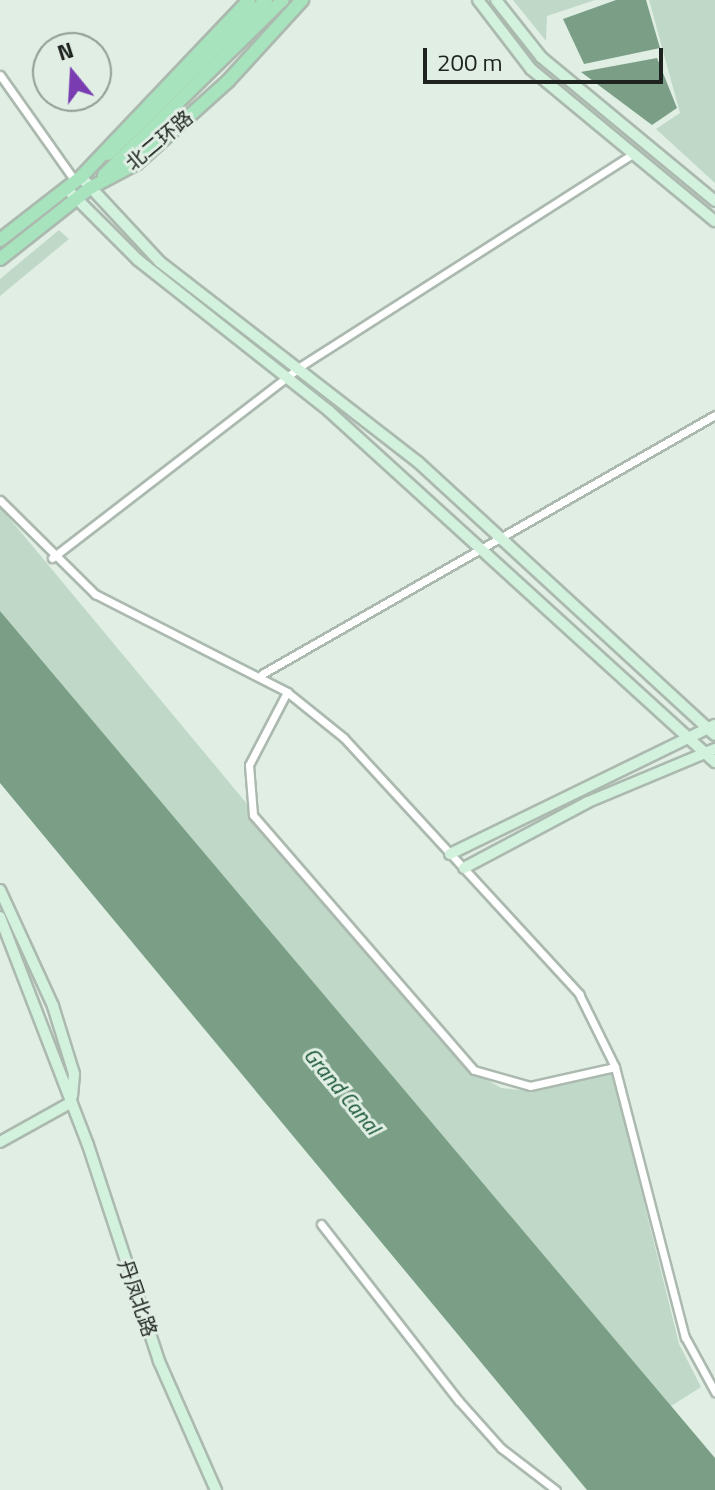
<!DOCTYPE html>
<html>
<head>
<meta charset="utf-8">
<style>
  body { margin:0 }
  #map { position:relative; width:715px; height:1490px; overflow:hidden; background:#e0eee4; font-family:"Titillium Web","Noto Sans SC",sans-serif }
  div>[style] { position:absolute }
  [style*='--x'] { left:calc(var(--x)*1px); top:calc(var(--y)*1px); width:calc(var(--w)*1px); rotate:calc(var(--a)*1deg) }
  .green>* { inset:0; background:#c0d8c7 }
  .water>* { inset:0; background:#7a9f86 }
  .roads { filter:drop-shadow(2px 0 #abb9af) drop-shadow(-2px 0 #abb9af) drop-shadow(0 2px #abb9af) drop-shadow(0 -2px #abb9af) }
  .street>* { height:7px; margin:-3.5px; padding:0 3.5px; transform-origin:3.5px; border-radius:3.5px; background:#fff }
  .secondary>* { height:10px; margin:-5px; padding:0 5px; transform-origin:5px; border-radius:5px; background:#d3f2de }
  .primary>* { height:12px; margin:-6px; padding:0 6px; transform-origin:6px; border-radius:6px; background:#a7e4be }
  span { translate:-50% -50%; white-space:nowrap; text-align:center; line-height:1.15; -webkit-text-stroke:6px #e0eee4; paint-order:stroke }
  .street-label { font-size:20px; color:#1e231f }
  .water-label { font-size:22px; color:#185533; font-style:italic }
  .north { position:absolute; left:32px; top:32px; width:80px; height:80px; box-sizing:border-box; background:#e0eee4; border:2px solid #929d95; border-radius:50%; rotate:342deg; font-size:22px; font-weight:700; line-height:32px; text-align:center; color:#1e231f }
  .north::after { content:''; display:block; margin:auto; width:28px; height:36px; background:#793cb1; clip-path:polygon(50% 0,100% 100%,50% 72%,0 100%) }
  .scale { position:absolute; left:423px; top:48px; width:240px; height:36px; box-sizing:border-box; border:4px solid #1e231f; border-top:0; padding-left:10px; font-size:24px; line-height:28px; white-space:nowrap; color:#1e231f; -webkit-text-stroke:6px #e0eee4; paint-order:stroke }
</style>
</head>
<body>
<div id="map">
  <div class="green">
    <div style="clip-path:polygon(513px 0,595px 0,547px 16px,546px 41px)"></div>
    <div style="clip-path:polygon(649px 0,715px 0,715px 183px,656px 129px,680px 113px)"></div>
    <div style="clip-path:polygon(59px 230px,69px 239px,0 296px,0 279px)"></div>
    <div style="clip-path:polygon(0 507px,466px 1067px,501px 1088px,530px 1091px,612px 1073px,679px 1344px,701px 1387px,671px 1406px,0 612px)"></div>
  </div>
  <div class="water">
    <div style="clip-path:polygon(616px 0,646px 0,660px 48px,584px 64px,563px 19px)"></div>
    <div style="clip-path:polygon(657px 58px,677px 108px,652px 125px,581px 72px)"></div>
    <div style="clip-path:polygon(0 611px,715px 1458px,715px 1490px,587px 1490px,0 783px)"></div>
  </div>
  <div class="roads">
    <div class="street">
      <div style="--x:0;--y:75;--w:130;--a:54.7"></div>
      <div style="--x:0;--y:500;--w:134;--a:44.7"></div>
      <div style="--x:95;--y:594;--w:216;--a:27"></div>
      <div style="--x:287;--y:692;--w:82;--a:117.5"></div>
      <div style="--x:249;--y:765;--w:50;--a:85.4"></div>
      <div style="--x:253;--y:815;--w:337;--a:49.1"></div>
      <div style="--x:474;--y:1070;--w:58;--a:15.9"></div>
      <div style="--x:530;--y:1086;--w:87;--a:-12.6"></div>
      <div style="--x:615;--y:1067;--w:279;--a:75.5"></div>
      <div style="--x:685;--y:1337;--w:63;--a:61.4"></div>
      <div style="--x:52;--y:558;--w:314;--a:-37.6"></div>
      <div style="--x:301;--y:366;--w:394;--a:-32.6"></div>
      <div style="--x:262;--y:674;--w:522;--a:-29.76"></div>
      <div style="--x:287;--y:692;--w:73;--a:38.9"></div>
      <div style="--x:344;--y:738;--w:348;--a:47.4"></div>
      <div style="--x:579;--y:994;--w:81;--a:63.7"></div>
      <div style="--x:321;--y:1224;--w:224;--a:52.1"></div>
      <div style="--x:459;--y:1401;--w:63;--a:48.2"></div>
      <div style="--x:501;--y:1448;--w:69;--a:37.4"></div>
    </div>
    <div class="secondary">
      <div style="--x:478;--y:0;--w:87;--a:52.5"></div>
      <div style="--x:531;--y:69;--w:239;--a:39.6"></div>
      <div style="--x:496;--y:0;--w:73;--a:51.7"></div>
      <div style="--x:541;--y:57;--w:226;--a:39.6"></div>
      <div style="--x:81;--y:177;--w:116;--a:47.1"></div>
      <div style="--x:160;--y:262;--w:326;--a:37.8"></div>
      <div style="--x:418;--y:462;--w:403;--a:42.6"></div>
      <div style="--x:66;--y:188;--w:102;--a:45"></div>
      <div style="--x:138;--y:260;--w:243;--a:38.3"></div>
      <div style="--x:329;--y:411;--w:522;--a:42.28"></div>
      <div style="--x:450;--y:854;--w:295;--a:-26"></div>
      <div style="--x:464;--y:868;--w:140;--a:-28"></div>
      <div style="--x:588;--y:802;--w:138;--a:-22.7"></div>
      <div style="--x:0;--y:890;--w:128;--a:65.4"></div>
      <div style="--x:53;--y:1006;--w:71;--a:72.8"></div>
      <div style="--x:74;--y:1074;--w:22;--a:95"></div>
      <div style="--x:0;--y:917;--w:244;--a:68.9"></div>
      <div style="--x:88;--y:1145;--w:227;--a:71.8"></div>
      <div style="--x:159;--y:1361;--w:141;--a:66.2"></div>
      <div style="--x:0;--y:1142;--w:82;--a:-29.1"></div>
    </div>
    <div class="primary">
      <div style="--x:108;--y:154;--w:221;--a:-44.3"></div>
      <div style="--x:104;--y:175;--w:250;--a:-44.4"></div>
      <div style="--x:0;--y:240;--w:103;--a:-37.9"></div>
      <div style="--x:81;--y:177;--w:244;--a:-46.5"></div>
      <div style="--x:0;--y:259;--w:115;--a:-38.3"></div>
      <div style="--x:90;--y:188;--w:53;--a:-28"></div>
      <div style="--x:137;--y:163;--w:122;--a:-42"></div>
      <div style="--x:228;--y:81;--w:110;--a:-47.6"></div>
    </div>
  </div>
  <div class="street-label">
    <span style="left:159px;top:140px;rotate:-40deg">北二环路</span>
    <span style="left:138px;top:1298px;rotate:71deg">丹凤北路</span>
  </div>
  <div class="water-label">
    <span style="left:342px;top:1091px;rotate:50deg">Grand Canal</span>
  </div>
  <div class="north">N</div>
  <div class="scale">200 m</div>
</div>
</body>
</html>
